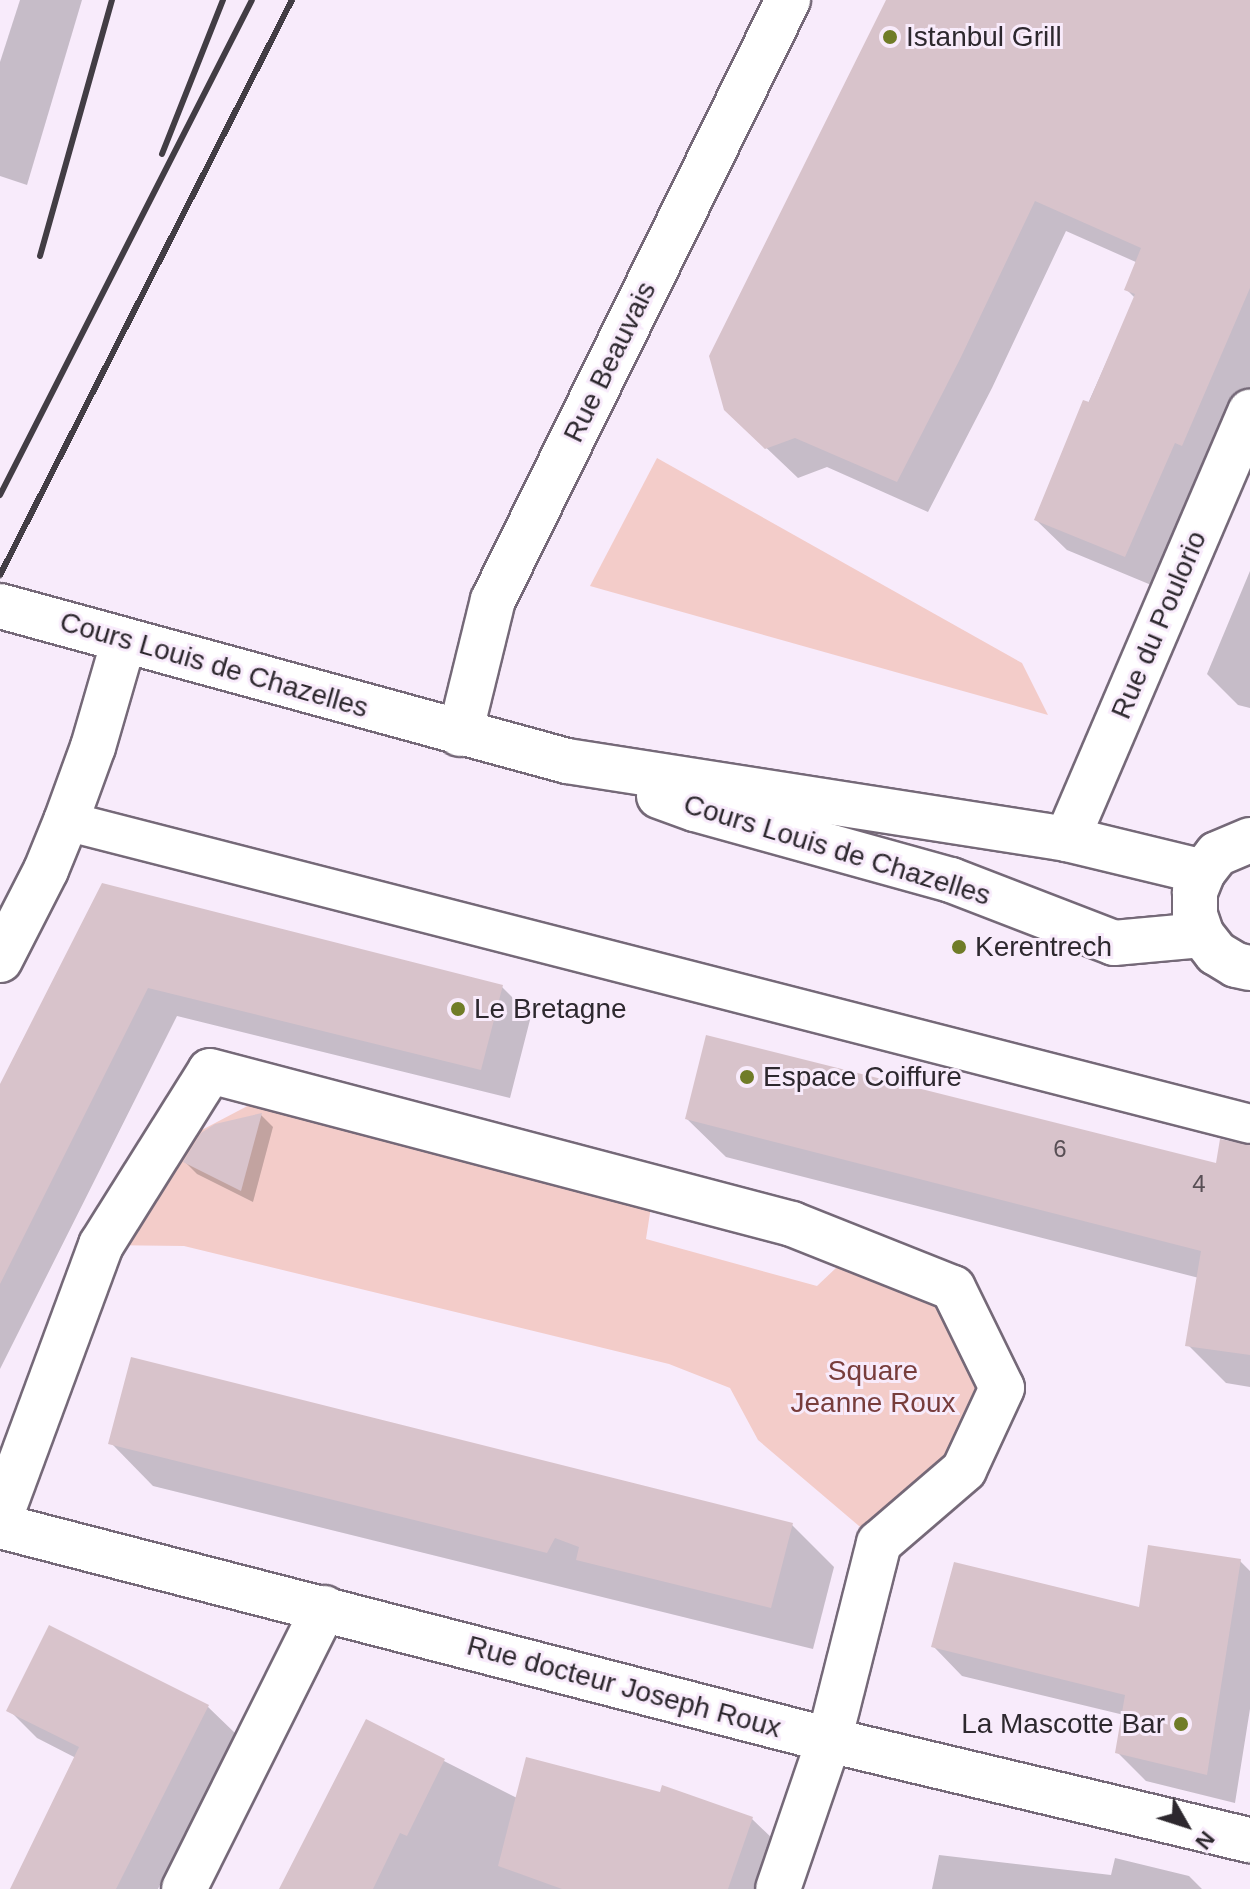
<!DOCTYPE html>
<html>
<head>
<meta charset="utf-8">
<style>
  body { margin:0 }
  #map { position:relative; width:1250px; height:1889px; overflow:hidden; background:#f8ebfb; font-family:Helvetica,sans-serif }
  div>[style] { position:absolute }
  [style*='--x'] { left:calc(var(--x)*1px); top:calc(var(--y)*1px); width:calc(var(--w)*1px); rotate:calc(var(--a)*1deg) }
  .green>* { inset:0; background:#f3ccc9 }
  .shadow>* { inset:0; background:#0003 }
  .building>* { inset:0; background:#d8c3cb }
  .roads { filter:drop-shadow(2px 0 #756978) drop-shadow(-2px 0 #756978) drop-shadow(0 2px #756978) drop-shadow(0 -2px #756978) }
  .service>* { height:38px; margin:-19px; padding:0 19px; transform-origin:19px; border-radius:19px; background:#fff }
  .minor>* { height:44px; margin:-22px; padding:0 22px; transform-origin:22px; border-radius:22px; background:#fff }
  .tertiary>* { height:44px; margin:-22px; padding:0 22px; transform-origin:22px; border-radius:22px; background:#fff }
  .rail>* { height:6px; margin:-3px; padding:0 3px; transform-origin:3px; border-radius:3px; background:#423d44 }
  .dots>* { width:22px; height:22px; translate:-50% -50%; box-sizing:border-box; border:4px solid #f8ebfb; border-radius:50% }
  span { translate:-50% -50%; white-space:nowrap; text-align:center; line-height:1.15; -webkit-text-stroke:6px #f8ebfb; paint-order:stroke }
  .number-label { font-size:24px; color:#584f55 }
  .number-label span { -webkit-text-stroke-width:0 }
  .poi-label { font-size:28px; color:#2d282e }
  .left { translate:0 -50%; text-align:left }
  .right { translate:-100% -50%; text-align:right }
  .street-label { font-size:28px; color:#2d282e }
  .park-label { font-size:28px; color:#783d3c }
  .north { position:absolute; left:1146px; top:1785px; width:80px; height:80px; -webkit-text-stroke:6px #f8ebfb; paint-order:stroke; rotate:129deg; font-size:22px; font-weight:700; line-height:32px; text-align:center; color:#2d282e }
  .north::after { content:''; display:block; margin:auto; width:28px; height:36px; background:#2d282e; clip-path:polygon(50% 0,100% 100%,50% 72%,0 100%) }
</style>
</head>
<body>
<div id="map">
  <div class="green">
    <div style="clip-path:polygon(657px 458px,1022px 663px,1048px 715px,590px 586px)"></div>
    <div style="clip-path:polygon(280px 1089px,654px 1187px,646px 1239px,817px 1286px,856px 1249px,953px 1288px,1002px 1388px,879px 1543px,758px 1440px,730px 1388px,669px 1364px,184px 1246px,101px 1245px,158px 1153px)"></div>
  </div>
  <div class="shadow">
    <div style="clip-path:polygon(20px 0,82px 0,27px 185px,0 176px,0 62px)"></div>
    <div style="clip-path:polygon(888px 0,1250px 0,1250px 390px,1156px 587px,1067px 550px,1036px 520px,1135px 298px,1127px 290px,1138px 263px,1066px 231px,992px 388px,928px 512px,827px 467px,798px 478px,758px 440px)"></div>
    <div style="clip-path:polygon(1250px 571px,1250px 708px,1238px 705px,1207px 674px)"></div>
    <div style="clip-path:polygon(103px 886px,502px 987px,531px 1016px,510px 1098px,177px 1016px,0 1369px,0 1090px)"></div>
    <div style="clip-path:polygon(261px 1115px,273px 1127px,253px 1202px,197px 1174px,185px 1162px)"></div>
    <div style="clip-path:polygon(687px 1119px,1250px 1174px,1250px 1387px,1226px 1383px,1188px 1345px,1199px 1278px,726px 1157px)"></div>
    <div style="clip-path:polygon(111px 1443px,792px 1525px,834px 1567px,813px 1649px,153px 1486px)"></div>
    <div style="clip-path:polygon(1240px 1561px,1250px 1571px,1250px 1709px,1235px 1803px,1146px 1781px,1117px 1752px,1124px 1715px,962px 1676px,934px 1647px,1140px 1610px)"></div>
    <div style="clip-path:polygon(207px 1706px,236px 1734px,158px 1889px,11px 1889px,76px 1758px,37px 1738px,9px 1710px)"></div>
    <div style="clip-path:polygon(367px 1722px,517px 1798px,752px 1819px,776px 1842px,759px 1889px,281px 1889px)"></div>
    <div style="clip-path:polygon(939px 1855px,1111px 1875px,1115px 1858px,1189px 1876px,1202px 1889px,932px 1889px)"></div>
  </div>
  <div class="building">
    <div style="clip-path:polygon(886px 0,1250px 0,1250px 288px,1182px 446px,1175px 443px,1125px 557px,1034px 520px,1083px 400px,1089px 402px,1135px 294px,1124px 290px,1141px 248px,1035px 201px,961px 357px,897px 482px,795px 438px,765px 449px,724px 410px,709px 356px)"></div>
    <div style="clip-path:polygon(102px 883px,503px 985px,481px 1070px,148px 988px,0 1284px,0 1084px)"></div>
    <div style="clip-path:polygon(706px 1035px,1216px 1163px,1220px 1139px,1250px 1145px,1250px 1355px,1185px 1346px,1201px 1251px,685px 1119px)"></div>
    <div style="clip-path:polygon(262px 1113px,241px 1191px,183px 1162px,201px 1133px,215px 1124px)"></div>
    <div style="clip-path:polygon(131px 1357px,793px 1523px,771px 1608px,576px 1560px,579px 1547px,555px 1538px,547px 1553px,108px 1444px)"></div>
    <div style="clip-path:polygon(1148px 1545px,1241px 1559px,1207px 1775px,1115px 1753px,1125px 1695px,931px 1647px,954px 1562px,1139px 1607px)"></div>
    <div style="clip-path:polygon(49px 1625px,209px 1705px,116px 1889px,10px 1889px,79px 1747px,6px 1711px)"></div>
    <div style="clip-path:polygon(366px 1719px,445px 1759px,407px 1836px,400px 1833px,373px 1889px,279px 1889px)"></div>
    <div style="clip-path:polygon(526px 1757px,660px 1792px,662px 1785px,753px 1817px,728px 1889px,562px 1889px,498px 1866px)"></div>
  </div>
  <div class="roads">
    <div class="service">
      <div style="--x:66;--y:821;--w:1222;--a:14.35"></div>
    </div>
    <div class="minor">
      <div style="--x:460;--y:734;--w:138;--a:-76.2"></div>
      <div style="--x:493;--y:600;--w:669;--a:-63.82"></div>
      <div style="--x:1067;--y:839;--w:465;--a:-66.8"></div>
      <div style="--x:0;--y:960;--w:101;--a:-62.9"></div>
      <div style="--x:46;--y:870;--w:53;--a:-67.8"></div>
      <div style="--x:66;--y:821;--w:79;--a:-70"></div>
      <div style="--x:93;--y:747;--w:111;--a:-73.8"></div>
      <div style="--x:0;--y:1518;--w:291;--a:-69.7"></div>
      <div style="--x:101;--y:1245;--w:205;--a:-57.9"></div>
      <div style="--x:210;--y:1071;--w:602;--a:14.73"></div>
      <div style="--x:792;--y:1224;--w:173;--a:21.7"></div>
      <div style="--x:953;--y:1288;--w:111;--a:63.9"></div>
      <div style="--x:1002;--y:1388;--w:90;--a:114.9"></div>
      <div style="--x:964;--y:1470;--w:112;--a:139.3"></div>
      <div style="--x:879;--y:1543;--w:203;--a:104.2"></div>
      <div style="--x:829;--y:1740;--w:157;--a:108.9"></div>
      <div style="--x:0;--y:1526;--w:856;--a:14.47"></div>
      <div style="--x:829;--y:1740;--w:433;--a:13.4"></div>
      <div style="--x:184;--y:1889;--w:314;--a:-63.5"></div>
    </div>
    <div class="tertiary">
      <div style="--x:0;--y:606;--w:588;--a:15.29"></div>
      <div style="--x:567;--y:761;--w:506;--a:8.87"></div>
      <div style="--x:1067;--y:839;--w:140;--a:13.6"></div>
      <div style="--x:659;--y:796;--w:38;--a:20"></div>
      <div style="--x:695;--y:809;--w:266;--a:15.5"></div>
      <div style="--x:951;--y:880;--w:175;--a:21.1"></div>
      <div style="--x:1114;--y:943;--w:88;--a:-5.2"></div>
      <div style="--x:1250;--y:840;--w:36;--a:157"></div>
      <div style="--x:1217;--y:854;--w:23;--a:128"></div>
      <div style="--x:1203;--y:872;--w:22;--a:112"></div>
      <div style="--x:1195;--y:892;--w:23;--a:90"></div>
      <div style="--x:1195;--y:915;--w:21;--a:71"></div>
      <div style="--x:1202;--y:935;--w:23;--a:52"></div>
      <div style="--x:1216;--y:953;--w:23;--a:31"></div>
      <div style="--x:1236;--y:965;--w:14;--a:12"></div>
    </div>
  </div>
  <div class="rail">
    <div style="--x:162;--y:154;--w:166;--a:-68.4"></div>
    <div style="--x:40;--y:256;--w:266;--a:-74.3"></div>
    <div style="--x:0;--y:495;--w:555;--a:-63.02"></div>
    <div style="--x:0;--y:575;--w:645;--a:-63.08"></div>
  </div>
  <div class="dots">
    <div style="left:890px;top:37px;background:#707c28"></div>
    <div style="left:959px;top:947px;background:#707c28"></div>
    <div style="left:458px;top:1009px;background:#707c28"></div>
    <div style="left:747px;top:1077px;background:#707c28"></div>
    <div style="left:1181px;top:1724px;background:#707c28"></div>
  </div>
  <div class="number-label">
    <span style="left:1060px;top:1149px">6</span>
    <span style="left:1199px;top:1184px">4</span>
  </div>
  <div class="poi-label">
    <span class="left" style="left:906px;top:37px">Istanbul Grill</span>
    <span class="left" style="left:975px;top:947px">Kerentrech</span>
    <span class="left" style="left:474px;top:1009px">Le Bretagne</span>
    <span class="left" style="left:763px;top:1077px">Espace Coiffure</span>
    <span class="right" style="left:1165px;top:1724px">La Mascotte Bar</span>
  </div>
  <div class="street-label">
    <span style="left:610px;top:362px;rotate:-64deg">Rue Beauvais</span>
    <span style="left:1159px;top:625px;rotate:-67deg">Rue du Poulorio</span>
    <span style="left:214px;top:665px;rotate:16deg">Cours Louis de Chazelles</span>
    <span style="left:837px;top:850px;rotate:17deg">Cours Louis de Chazelles</span>
    <span style="left:624px;top:1687px;rotate:15deg">Rue docteur Joseph Roux</span>
  </div>
  <div class="park-label">
    <span style="left:873px;top:1387px">Square<br>Jeanne Roux</span>
  </div>
  <div class="north">N</div>
</div>
</body>
</html>
